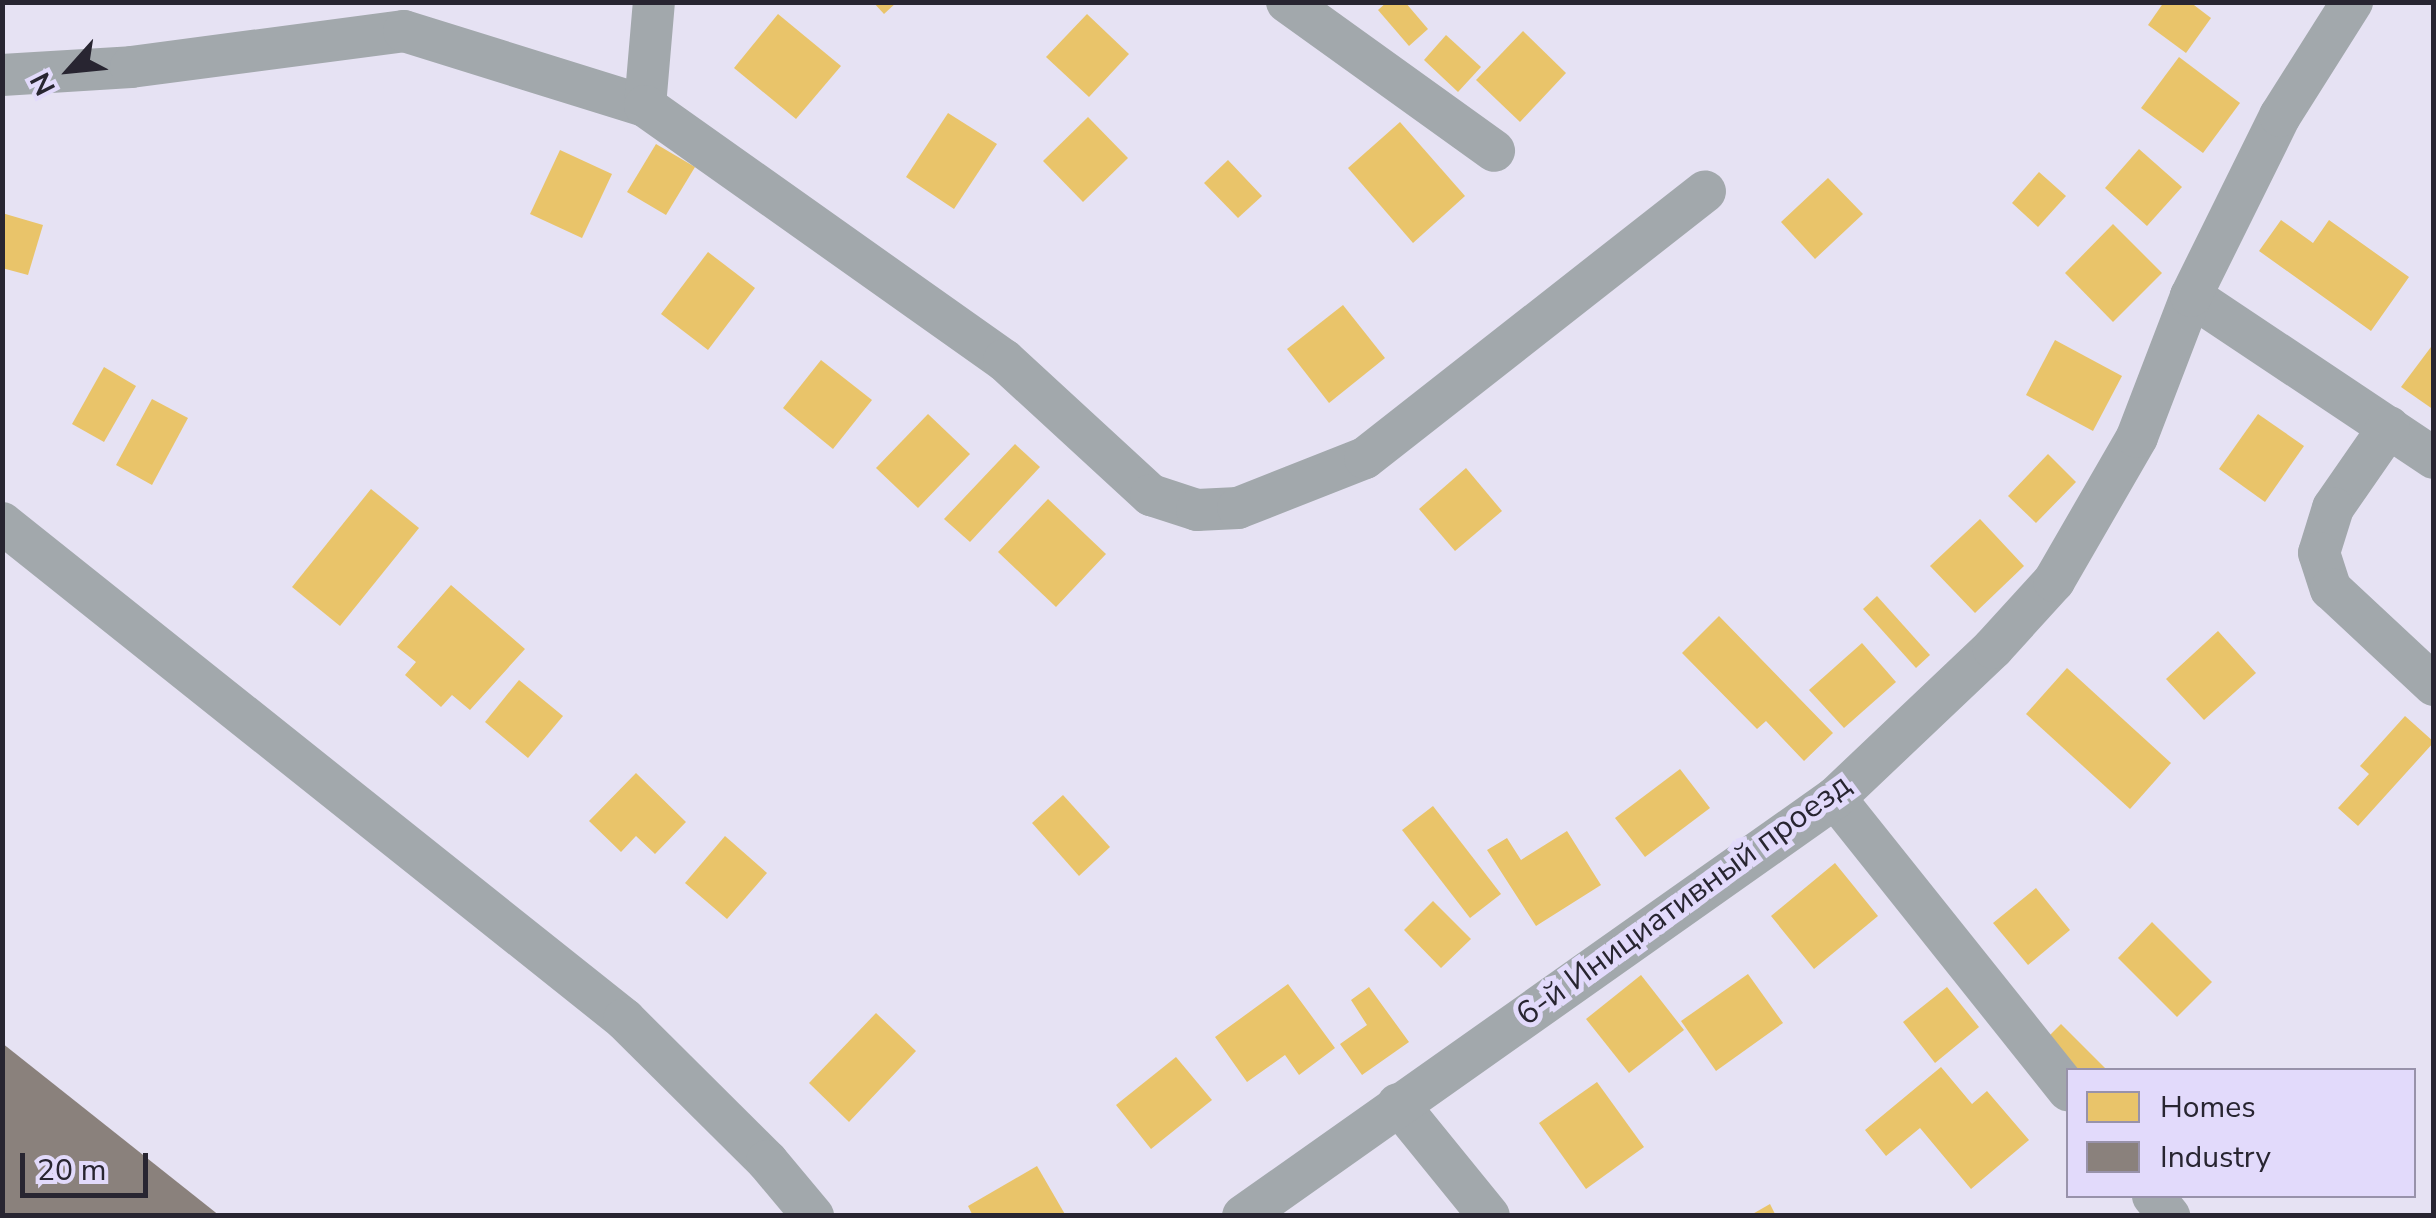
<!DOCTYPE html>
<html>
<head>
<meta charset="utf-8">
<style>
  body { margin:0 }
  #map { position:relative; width:2436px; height:1218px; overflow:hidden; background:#e6e2f3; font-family:"Nunito Sans",sans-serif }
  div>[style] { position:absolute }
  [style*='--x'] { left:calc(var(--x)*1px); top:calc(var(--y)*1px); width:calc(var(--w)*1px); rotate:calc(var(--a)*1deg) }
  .homes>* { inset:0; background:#e9c46a }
  .industry>* { inset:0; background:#8a817c }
  .minor>* { height:42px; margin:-21px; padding:0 21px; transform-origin:21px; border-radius:21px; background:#a2a8ac }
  span { translate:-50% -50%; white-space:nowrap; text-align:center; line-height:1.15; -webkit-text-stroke:10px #e2dafb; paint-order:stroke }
  .street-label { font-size:32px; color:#282531 }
  .frame { position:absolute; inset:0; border:5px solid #282531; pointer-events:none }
  .legend { position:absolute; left:2066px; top:1068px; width:350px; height:130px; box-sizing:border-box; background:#e2dafb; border:2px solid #9892aa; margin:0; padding:12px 18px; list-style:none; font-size:30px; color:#282531 }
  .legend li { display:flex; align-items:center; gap:20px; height:50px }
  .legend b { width:50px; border:2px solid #9892aa }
  .north { position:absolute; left:20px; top:20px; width:100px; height:100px; -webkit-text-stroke:8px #e2dafb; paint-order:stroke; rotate:243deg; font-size:28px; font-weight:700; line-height:40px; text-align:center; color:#282531 }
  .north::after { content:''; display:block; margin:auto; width:35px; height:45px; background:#282531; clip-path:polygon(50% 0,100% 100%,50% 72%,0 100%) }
  .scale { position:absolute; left:20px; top:1153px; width:128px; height:45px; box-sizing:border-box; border:5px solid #282531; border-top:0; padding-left:12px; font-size:30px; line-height:35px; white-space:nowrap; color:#282531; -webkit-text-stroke:8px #e2dafb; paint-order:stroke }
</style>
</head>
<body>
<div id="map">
  <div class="homes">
    <div style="clip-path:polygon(873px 2px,897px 2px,884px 14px)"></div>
    <div style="clip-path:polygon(1387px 2px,1405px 2px,1428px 29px,1409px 46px,1378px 10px)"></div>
    <div style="clip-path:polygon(2164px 2px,2190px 2px,2211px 18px,2186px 53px,2148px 25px)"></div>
    <div style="clip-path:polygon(778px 14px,841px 66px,796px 119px,734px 68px)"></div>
    <div style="clip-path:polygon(1087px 14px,1129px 54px,1089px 97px,1046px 57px)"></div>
    <div style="clip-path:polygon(1523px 31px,1566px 73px,1520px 122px,1476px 80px)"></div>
    <div style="clip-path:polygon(1446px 35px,1481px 67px,1458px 92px,1424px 60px)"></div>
    <div style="clip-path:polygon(2179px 57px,2240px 103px,2203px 153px,2141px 108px)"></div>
    <div style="clip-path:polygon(948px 113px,997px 144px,954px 209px,906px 177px)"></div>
    <div style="clip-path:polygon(1088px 117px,1128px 158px,1083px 202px,1043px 161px)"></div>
    <div style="clip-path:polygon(1400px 122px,1465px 196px,1413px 243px,1348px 168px)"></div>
    <div style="clip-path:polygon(656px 144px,695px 167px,666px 215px,627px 192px)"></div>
    <div style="clip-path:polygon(2139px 149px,2182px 187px,2147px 226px,2105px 188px)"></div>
    <div style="clip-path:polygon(560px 150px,612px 174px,582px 238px,530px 214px)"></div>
    <div style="clip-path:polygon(1228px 160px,1262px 196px,1238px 218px,1204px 183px)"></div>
    <div style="clip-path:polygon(2039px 172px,2066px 196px,2038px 227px,2012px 203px)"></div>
    <div style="clip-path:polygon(1828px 178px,1863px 214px,1815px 259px,1781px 222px)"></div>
    <div style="clip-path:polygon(2px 213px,43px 225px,28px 275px,2px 268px)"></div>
    <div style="clip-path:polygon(2281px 220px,2313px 243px,2329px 220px,2409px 277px,2371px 331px,2259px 251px)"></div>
    <div style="clip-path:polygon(2113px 224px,2162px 273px,2113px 322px,2065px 273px)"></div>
    <div style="clip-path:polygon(708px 252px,755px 288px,708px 350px,661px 314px)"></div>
    <div style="clip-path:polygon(1343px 305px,1385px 358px,1329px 403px,1287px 349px)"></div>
    <div style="clip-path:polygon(2055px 340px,2122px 376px,2093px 431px,2026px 395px)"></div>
    <div style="clip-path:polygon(2434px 343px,2434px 410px,2401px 387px)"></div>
    <div style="clip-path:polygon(821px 360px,872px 400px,833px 449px,783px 408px)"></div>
    <div style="clip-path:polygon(104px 367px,136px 386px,104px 442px,72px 424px)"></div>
    <div style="clip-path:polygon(152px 399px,188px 418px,152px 485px,116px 465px)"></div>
    <div style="clip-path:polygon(928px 414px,970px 454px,918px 508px,876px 468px)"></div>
    <div style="clip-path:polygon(2258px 414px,2304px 446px,2265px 502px,2219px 469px)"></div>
    <div style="clip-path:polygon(1015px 444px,1040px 467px,970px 542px,944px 519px)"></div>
    <div style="clip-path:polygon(2048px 454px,2076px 482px,2036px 523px,2008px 496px)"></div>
    <div style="clip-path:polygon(1466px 468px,1502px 511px,1455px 551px,1419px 509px)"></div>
    <div style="clip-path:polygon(371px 489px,419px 528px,340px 626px,292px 587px)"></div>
    <div style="clip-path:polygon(1048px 499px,1106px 554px,1056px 607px,998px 552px)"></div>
    <div style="clip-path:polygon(1980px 519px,2024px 566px,1975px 613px,1930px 566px)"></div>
    <div style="clip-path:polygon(451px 585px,525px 649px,470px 710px,452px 695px,441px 707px,405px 675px,416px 662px,397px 647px)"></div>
    <div style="clip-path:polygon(1877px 596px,1930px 655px,1916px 668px,1863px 609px)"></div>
    <div style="clip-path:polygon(1719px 616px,1833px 733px,1804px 761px,1766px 721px,1757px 729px,1682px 653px)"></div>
    <div style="clip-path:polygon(2218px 631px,2256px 673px,2204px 720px,2166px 679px)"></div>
    <div style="clip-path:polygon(1862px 643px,1896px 682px,1844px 728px,1809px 690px)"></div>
    <div style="clip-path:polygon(2067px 668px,2171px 763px,2130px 809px,2026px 714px)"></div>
    <div style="clip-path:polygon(519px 680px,563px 716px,528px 758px,485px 722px)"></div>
    <div style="clip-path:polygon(2405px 716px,2434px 742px,2358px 826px,2338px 808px,2369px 774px,2360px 766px)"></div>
    <div style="clip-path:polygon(1680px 769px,1710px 808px,1645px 857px,1615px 818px)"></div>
    <div style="clip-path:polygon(636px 773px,686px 822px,655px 854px,636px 836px,621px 852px,589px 821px)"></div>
    <div style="clip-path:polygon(1063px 795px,1110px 847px,1079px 876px,1032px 823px)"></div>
    <div style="clip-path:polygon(1433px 806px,1501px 894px,1470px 918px,1402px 830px)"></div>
    <div style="clip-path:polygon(1567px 831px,1601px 885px,1536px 926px,1487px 850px,1507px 838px,1521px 860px)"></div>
    <div style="clip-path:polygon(725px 836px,767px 873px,727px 919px,685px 883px)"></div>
    <div style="clip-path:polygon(1835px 863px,1878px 916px,1814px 969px,1771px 916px)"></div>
    <div style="clip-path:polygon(2036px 888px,2070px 930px,2028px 965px,1993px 923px)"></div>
    <div style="clip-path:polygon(1433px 901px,1471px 939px,1441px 968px,1404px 930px)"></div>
    <div style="clip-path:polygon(2152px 922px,2212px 982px,2177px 1017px,2118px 958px)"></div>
    <div style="clip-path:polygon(1748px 974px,1783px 1023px,1716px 1071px,1681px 1021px)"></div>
    <div style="clip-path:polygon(1641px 975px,1684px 1030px,1629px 1073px,1586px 1019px)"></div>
    <div style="clip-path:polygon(1288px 984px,1335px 1048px,1299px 1075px,1285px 1055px,1247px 1082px,1215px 1037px)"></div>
    <div style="clip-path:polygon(1369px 987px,1409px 1042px,1362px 1075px,1340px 1044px,1367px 1025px,1351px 1000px)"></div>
    <div style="clip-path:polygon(1947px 987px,1979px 1027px,1935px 1063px,1903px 1022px)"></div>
    <div style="clip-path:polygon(876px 1013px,916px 1051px,849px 1122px,809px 1083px)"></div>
    <div style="clip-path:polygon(2061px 1024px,2105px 1068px,2102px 1070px,2068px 1070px,2036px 1049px)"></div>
    <div style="clip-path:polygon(1176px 1057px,1212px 1100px,1151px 1149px,1116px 1105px)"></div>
    <div style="clip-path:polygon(1941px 1067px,1972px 1104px,1987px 1091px,2029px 1140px,1971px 1189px,1920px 1128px,1886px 1156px,1865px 1130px)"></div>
    <div style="clip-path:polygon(1597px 1082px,1644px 1147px,1586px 1189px,1539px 1123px)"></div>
    <div style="clip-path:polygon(1037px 1166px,1066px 1216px,973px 1216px,968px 1206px)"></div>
    <div style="clip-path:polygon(1770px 1204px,1776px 1216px,1749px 1216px)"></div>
  </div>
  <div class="industry">
    <div style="clip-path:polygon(2px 1043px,220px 1216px,2px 1216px)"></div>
  </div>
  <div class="minor">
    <div style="--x:1287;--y:2;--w:255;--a:35.7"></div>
    <div style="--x:2;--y:75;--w:129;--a:-3.5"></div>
    <div style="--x:131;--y:67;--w:275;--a:-7.5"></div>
    <div style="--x:404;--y:31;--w:252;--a:17.3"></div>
    <div style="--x:645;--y:106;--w:104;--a:-85.1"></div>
    <div style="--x:645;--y:106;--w:440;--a:35.3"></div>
    <div style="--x:1004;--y:360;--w:200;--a:42.6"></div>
    <div style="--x:1151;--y:495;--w:48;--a:18.1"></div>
    <div style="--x:1197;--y:510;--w:41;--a:-2.8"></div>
    <div style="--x:1238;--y:508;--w:136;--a:-21.5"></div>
    <div style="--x:1365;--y:458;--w:432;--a:-38.1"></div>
    <div style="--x:2191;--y:296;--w:292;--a:33.7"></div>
    <div style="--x:2389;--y:427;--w:98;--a:124.7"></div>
    <div style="--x:2333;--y:508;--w:47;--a:107.3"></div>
    <div style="--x:2319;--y:553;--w:38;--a:72"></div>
    <div style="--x:2331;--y:589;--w:141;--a:43"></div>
    <div style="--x:2;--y:523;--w:796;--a:38.57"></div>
    <div style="--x:624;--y:1019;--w:202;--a:44.8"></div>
    <div style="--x:767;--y:1161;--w:72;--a:50.1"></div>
    <div style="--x:1835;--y:798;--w:374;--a:51.4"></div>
    <div style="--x:1398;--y:1104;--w:144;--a:50.9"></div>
    <div style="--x:2153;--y:1196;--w:26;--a:51"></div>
    <div style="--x:1243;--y:1216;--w:725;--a:-35.23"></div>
    <div style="--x:1835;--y:798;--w:218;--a:-43.5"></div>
    <div style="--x:1993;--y:648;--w:91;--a:-47.7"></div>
    <div style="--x:2054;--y:581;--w:166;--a:-60"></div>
    <div style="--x:2137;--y:437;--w:151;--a:-69"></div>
    <div style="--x:2191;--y:296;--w:201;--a:-63.7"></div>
    <div style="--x:2280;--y:116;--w:135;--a:-57.7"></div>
  </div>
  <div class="street-label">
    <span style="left:1684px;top:900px;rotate:-36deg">6-й Инициативный проезд</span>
  </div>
  <div class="frame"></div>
  <ul class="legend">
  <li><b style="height:28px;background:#e9c46a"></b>Homes</li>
  <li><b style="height:28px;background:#8a817c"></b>Industry</li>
  </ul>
  <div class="north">N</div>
  <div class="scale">20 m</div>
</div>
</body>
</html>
